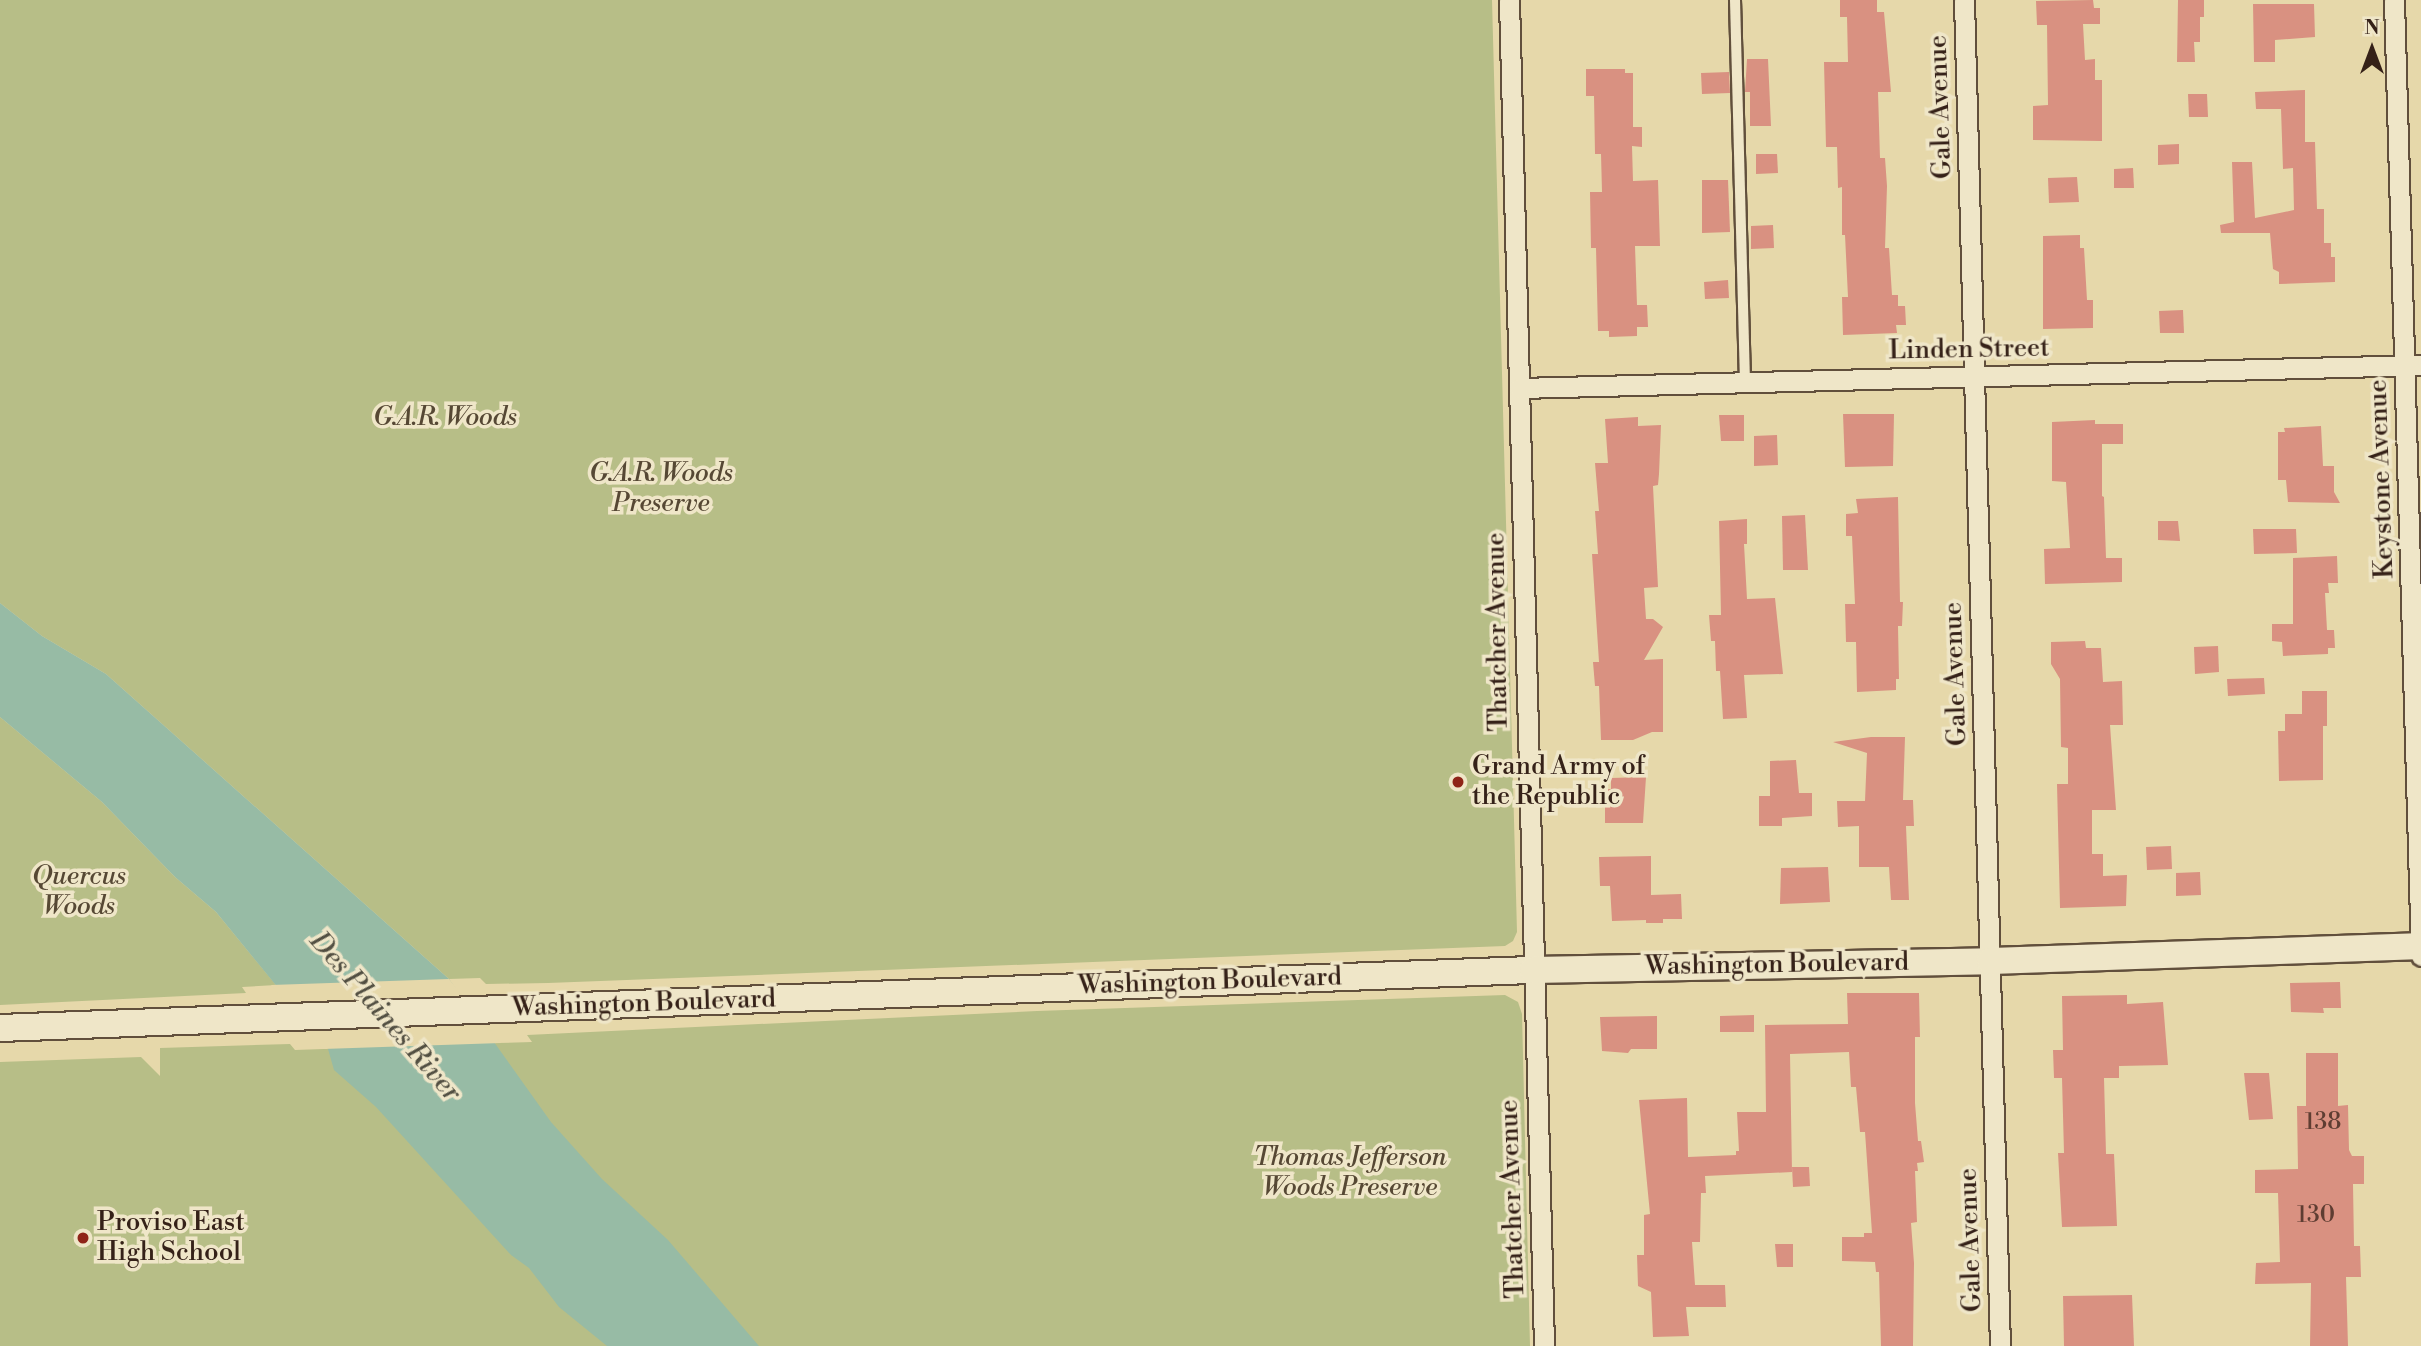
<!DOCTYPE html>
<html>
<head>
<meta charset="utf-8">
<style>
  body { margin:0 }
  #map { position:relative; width:2421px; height:1346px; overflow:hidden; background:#e6d8aa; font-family:"Libre Bodoni",serif }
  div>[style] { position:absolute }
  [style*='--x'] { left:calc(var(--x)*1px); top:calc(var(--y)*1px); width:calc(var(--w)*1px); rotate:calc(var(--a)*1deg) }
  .green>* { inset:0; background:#b7be87 }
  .water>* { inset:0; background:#97bba5 }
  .pier>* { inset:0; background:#e6d8aa }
  .building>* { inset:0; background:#d99181 }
  .roads { filter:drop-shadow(2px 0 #614f3c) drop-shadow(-2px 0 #614f3c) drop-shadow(0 2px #614f3c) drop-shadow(0 -2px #614f3c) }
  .lane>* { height:10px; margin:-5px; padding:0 5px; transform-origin:5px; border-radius:5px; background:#efe6c8 }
  .street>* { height:19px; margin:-9.5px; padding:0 9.5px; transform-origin:9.5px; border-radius:9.5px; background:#efe6c8 }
  .secondary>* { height:26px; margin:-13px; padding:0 13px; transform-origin:13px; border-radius:13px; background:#efe6c8 }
  .dots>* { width:19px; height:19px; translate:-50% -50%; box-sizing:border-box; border:4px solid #efe6c8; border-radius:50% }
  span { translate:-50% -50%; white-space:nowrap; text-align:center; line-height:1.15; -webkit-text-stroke:7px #efe6c8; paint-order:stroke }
  .number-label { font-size:23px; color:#5e3d32 }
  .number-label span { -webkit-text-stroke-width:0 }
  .street-label { font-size:26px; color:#352118 }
  .park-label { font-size:26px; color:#564834; font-style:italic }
  .poi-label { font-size:26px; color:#352118 }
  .left { translate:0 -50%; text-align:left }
  .water-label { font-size:28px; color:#524f42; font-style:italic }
  .north { position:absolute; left:2337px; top:14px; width:70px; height:70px; -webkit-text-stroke:5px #efe6c8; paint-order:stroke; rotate:0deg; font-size:19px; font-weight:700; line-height:28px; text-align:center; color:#352118 }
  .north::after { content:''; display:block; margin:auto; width:24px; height:32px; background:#352118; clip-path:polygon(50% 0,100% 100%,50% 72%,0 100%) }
</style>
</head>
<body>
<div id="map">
  <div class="green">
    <div style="clip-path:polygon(0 0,1492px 0,1517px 932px,1513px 941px,1505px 946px,548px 983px,486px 984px,480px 978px,449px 979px,106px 674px,42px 636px,0 603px)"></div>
    <div style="clip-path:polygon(0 717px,102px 802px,175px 877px,216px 912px,276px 985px,242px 987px,246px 993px,0 1005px)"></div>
    <div style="clip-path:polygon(1505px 995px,1518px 1002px,1522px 1014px,1530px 1346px,0 1346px,0 1062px,141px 1057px,160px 1076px,160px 1048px,290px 1044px,295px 1050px,497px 1043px,532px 1042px,527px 1035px,1037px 1011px)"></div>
  </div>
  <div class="water">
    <div style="clip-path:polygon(0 603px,42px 636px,106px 674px,449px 979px,551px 1122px,602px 1179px,668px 1240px,759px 1346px,607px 1346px,559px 1307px,529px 1268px,511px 1255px,376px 1107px,334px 1070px,328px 1049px,216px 912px,175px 877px,102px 802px,0 717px)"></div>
  </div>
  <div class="pier">
    <div style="clip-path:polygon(449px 979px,501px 1043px,323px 1049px,271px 985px)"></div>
  </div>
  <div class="building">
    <div style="clip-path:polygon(1840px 0,1877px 0,1877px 12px,1884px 12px,1891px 92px,1878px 92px,1880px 158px,1885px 158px,1887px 186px,1885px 248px,1889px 248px,1892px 295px,1898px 295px,1898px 306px,1905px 306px,1906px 325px,1896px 325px,1897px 333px,1843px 335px,1842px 297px,1848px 297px,1845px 235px,1842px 235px,1842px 187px,1838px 188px,1837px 147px,1826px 147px,1824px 62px,1848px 62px,1847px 17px,1840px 17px)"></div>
    <div style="clip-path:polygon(2093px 0,2094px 8px,2100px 8px,2100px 24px,2083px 24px,2085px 60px,2095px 59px,2095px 80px,2102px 80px,2102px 141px,2033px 140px,2033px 106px,2048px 105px,2047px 25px,2037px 25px,2036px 1px)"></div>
    <div style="clip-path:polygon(2178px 0,2204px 0,2204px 17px,2200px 17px,2200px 42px,2194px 42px,2195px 62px,2177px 62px)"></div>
    <div style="clip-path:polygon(2253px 4px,2314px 4px,2315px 37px,2275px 40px,2275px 62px,2254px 62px)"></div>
    <div style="clip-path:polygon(1747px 59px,1768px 59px,1771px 126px,1750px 126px,1750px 92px,1745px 92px)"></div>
    <div style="clip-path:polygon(1586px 69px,1625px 69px,1625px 73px,1633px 73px,1633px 127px,1642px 127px,1642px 147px,1632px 146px,1633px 181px,1658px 180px,1660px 246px,1635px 246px,1637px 305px,1647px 305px,1648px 327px,1637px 327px,1637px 336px,1609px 337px,1609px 331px,1598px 331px,1596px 248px,1591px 248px,1590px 192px,1602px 192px,1601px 154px,1595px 154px,1594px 96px,1586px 96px)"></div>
    <div style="clip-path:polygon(1729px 72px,1730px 93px,1702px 94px,1701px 73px)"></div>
    <div style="clip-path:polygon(2305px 90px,2305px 142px,2315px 142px,2317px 209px,2324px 209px,2324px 243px,2331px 243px,2331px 257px,2335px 257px,2335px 282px,2279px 284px,2279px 272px,2273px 269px,2270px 233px,2221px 233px,2220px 225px,2234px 222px,2232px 162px,2252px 162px,2255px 218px,2294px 210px,2293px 168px,2283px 169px,2281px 109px,2256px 109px,2255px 92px)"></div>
    <div style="clip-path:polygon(2188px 94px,2207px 94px,2208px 117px,2189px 117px)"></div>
    <div style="clip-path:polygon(2179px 144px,2179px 164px,2158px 165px,2158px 145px)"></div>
    <div style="clip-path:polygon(1756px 154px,1777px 154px,1778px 173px,1756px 174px)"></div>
    <div style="clip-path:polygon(2133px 168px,2134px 188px,2114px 188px,2114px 169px)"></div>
    <div style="clip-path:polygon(2077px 177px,2079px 202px,2049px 203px,2048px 178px)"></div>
    <div style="clip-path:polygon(1702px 180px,1728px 180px,1730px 232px,1702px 233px)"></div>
    <div style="clip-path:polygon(1773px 225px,1774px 248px,1751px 249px,1751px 226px)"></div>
    <div style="clip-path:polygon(2080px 235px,2080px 248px,2084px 248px,2087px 300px,2093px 300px,2093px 328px,2043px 329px,2043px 236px)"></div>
    <div style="clip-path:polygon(1728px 280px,1729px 298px,1705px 299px,1704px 282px)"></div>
    <div style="clip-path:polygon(2183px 310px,2184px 333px,2160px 333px,2159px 311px)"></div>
    <div style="clip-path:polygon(1843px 414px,1894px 414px,1893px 466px,1845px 467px)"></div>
    <div style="clip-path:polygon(1719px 415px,1744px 415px,1744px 441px,1721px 441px)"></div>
    <div style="clip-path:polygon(1638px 417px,1638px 426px,1661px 425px,1659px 474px,1658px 485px,1653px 486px,1658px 587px,1644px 588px,1646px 619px,1653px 619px,1663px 627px,1644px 660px,1663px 659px,1663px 732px,1652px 732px,1633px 740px,1601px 740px,1599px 686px,1595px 686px,1593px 662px,1599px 662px,1592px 554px,1598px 554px,1595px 511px,1599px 511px,1595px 463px,1608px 463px,1605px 419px)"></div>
    <div style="clip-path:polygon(2095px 420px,2095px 424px,2123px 424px,2123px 444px,2102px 444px,2102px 496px,2104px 497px,2106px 558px,2122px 558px,2122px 582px,2045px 584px,2044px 549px,2070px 548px,2066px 482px,2052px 481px,2052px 422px)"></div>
    <div style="clip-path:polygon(2321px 426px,2323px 466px,2334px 466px,2334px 492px,2340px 503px,2288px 502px,2286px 480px,2278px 480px,2278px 432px,2285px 432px,2284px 428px)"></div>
    <div style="clip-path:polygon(1777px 435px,1778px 465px,1754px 466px,1754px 436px)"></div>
    <div style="clip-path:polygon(1898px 497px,1900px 602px,1903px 602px,1902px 626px,1898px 626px,1899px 679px,1896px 679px,1896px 690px,1857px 692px,1856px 642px,1846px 642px,1845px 604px,1855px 604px,1852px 536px,1846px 536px,1846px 514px,1858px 513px,1856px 499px)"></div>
    <div style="clip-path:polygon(1805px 515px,1808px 570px,1783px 570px,1782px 516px)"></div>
    <div style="clip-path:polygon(1747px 519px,1747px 544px,1744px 544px,1747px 599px,1775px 598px,1783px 674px,1744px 675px,1747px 718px,1723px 719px,1720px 671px,1716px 671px,1715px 641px,1711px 641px,1709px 615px,1721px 615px,1719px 521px)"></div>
    <div style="clip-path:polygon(2158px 521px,2178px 521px,2180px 541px,2158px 540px)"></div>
    <div style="clip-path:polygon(2253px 529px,2296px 529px,2297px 553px,2254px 554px)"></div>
    <div style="clip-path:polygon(2337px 556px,2338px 583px,2328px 583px,2329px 593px,2325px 593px,2327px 630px,2334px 630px,2335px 648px,2328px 648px,2328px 654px,2283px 656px,2282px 642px,2272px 641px,2272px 624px,2293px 624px,2293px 558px)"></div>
    <div style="clip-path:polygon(2085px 641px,2086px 648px,2101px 648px,2103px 682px,2122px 681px,2123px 725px,2110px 725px,2116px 810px,2092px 810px,2092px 854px,2103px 854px,2103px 876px,2127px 875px,2126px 906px,2060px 908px,2057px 784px,2068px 784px,2068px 748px,2061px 747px,2060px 679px,2051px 664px,2051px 642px)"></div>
    <div style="clip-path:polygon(2218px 646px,2219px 672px,2195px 674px,2194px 647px)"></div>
    <div style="clip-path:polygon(2264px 678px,2265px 694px,2228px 696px,2227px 679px)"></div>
    <div style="clip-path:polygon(2302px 691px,2327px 691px,2327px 726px,2323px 726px,2323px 780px,2279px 781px,2278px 731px,2285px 731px,2285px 714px,2302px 714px)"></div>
    <div style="clip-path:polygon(1871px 737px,1905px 737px,1903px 800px,1913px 800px,1914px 826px,1906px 826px,1909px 900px,1891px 900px,1889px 867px,1859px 867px,1859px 826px,1838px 827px,1837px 801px,1865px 801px,1867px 753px,1833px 742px)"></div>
    <div style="clip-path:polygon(1796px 760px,1799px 793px,1812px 793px,1812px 816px,1782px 818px,1782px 826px,1759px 826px,1759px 796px,1770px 796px,1770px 761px)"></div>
    <div style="clip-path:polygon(1646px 777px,1643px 823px,1605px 823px,1605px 789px,1611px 789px,1611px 778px)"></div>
    <div style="clip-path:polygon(2171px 846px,2172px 869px,2147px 870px,2146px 847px)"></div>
    <div style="clip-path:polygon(1651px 856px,1651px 895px,1681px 894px,1682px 919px,1663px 919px,1663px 923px,1646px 923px,1646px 920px,1612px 921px,1610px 886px,1600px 886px,1599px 857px)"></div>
    <div style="clip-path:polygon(1828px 867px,1830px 902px,1780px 904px,1781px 868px)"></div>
    <div style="clip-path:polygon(2200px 872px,2201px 895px,2176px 896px,2176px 873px)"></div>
    <div style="clip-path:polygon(2340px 982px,2341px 1008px,2323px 1008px,2324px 1013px,2291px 1012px,2290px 983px)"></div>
    <div style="clip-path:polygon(1847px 993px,1919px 993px,1920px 1037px,1915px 1037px,1915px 1103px,1918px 1141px,1921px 1141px,1924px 1162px,1917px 1163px,1918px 1171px,1915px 1171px,1917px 1222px,1911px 1223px,1914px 1263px,1913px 1346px,1881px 1346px,1879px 1272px,1876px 1272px,1875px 1262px,1842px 1261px,1842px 1237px,1864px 1237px,1864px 1233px,1872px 1233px,1865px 1132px,1860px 1132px,1856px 1087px,1851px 1087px,1849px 1052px,1790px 1054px,1792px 1172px,1705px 1176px,1706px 1193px,1701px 1193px,1700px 1242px,1692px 1242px,1695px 1285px,1725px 1285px,1726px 1307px,1686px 1307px,1689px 1336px,1653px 1337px,1651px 1292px,1638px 1286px,1637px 1255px,1644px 1255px,1644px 1215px,1650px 1214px,1639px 1100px,1687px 1098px,1688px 1157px,1736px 1155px,1736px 1151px,1739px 1151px,1737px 1112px,1766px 1112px,1765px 1025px,1848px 1024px)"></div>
    <div style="clip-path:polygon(2127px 995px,2127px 1004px,2163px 1002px,2168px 1065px,2119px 1066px,2119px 1078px,2104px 1078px,2106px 1154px,2114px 1154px,2117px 1226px,2062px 1227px,2058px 1153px,2064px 1153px,2062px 1078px,2054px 1078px,2053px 1050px,2063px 1050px,2062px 996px)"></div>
    <div style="clip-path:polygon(1754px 1015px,1754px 1032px,1720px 1032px,1720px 1016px)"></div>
    <div style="clip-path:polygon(1657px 1016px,1657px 1049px,1631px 1049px,1628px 1053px,1602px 1051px,1600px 1017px)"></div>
    <div style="clip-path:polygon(2306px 1053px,2338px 1053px,2338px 1106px,2348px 1105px,2349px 1150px,2352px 1156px,2364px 1156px,2364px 1184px,2353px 1184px,2354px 1246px,2360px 1246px,2361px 1277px,2346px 1277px,2348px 1346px,2310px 1346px,2311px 1283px,2255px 1284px,2256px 1263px,2280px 1262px,2278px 1193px,2255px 1193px,2255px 1170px,2298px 1169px,2297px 1106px,2306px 1106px)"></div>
    <div style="clip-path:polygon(2244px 1073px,2269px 1073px,2273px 1119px,2249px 1120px)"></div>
    <div style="clip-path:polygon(1792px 1167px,1809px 1167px,1810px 1186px,1793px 1187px)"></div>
    <div style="clip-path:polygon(1775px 1244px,1793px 1244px,1793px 1267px,1777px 1267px)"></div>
    <div style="clip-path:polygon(2132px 1295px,2134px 1346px,2064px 1346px,2063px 1296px)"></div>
  </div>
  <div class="roads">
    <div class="lane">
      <div style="--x:1735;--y:0;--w:382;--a:88.5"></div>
    </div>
    <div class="street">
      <div style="--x:1509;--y:0;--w:1346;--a:88.51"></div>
      <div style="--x:1964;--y:0;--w:1346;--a:88.47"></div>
      <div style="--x:2394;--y:0;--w:956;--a:88.38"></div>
      <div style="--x:1519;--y:388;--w:902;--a:-1.46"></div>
    </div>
    <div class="secondary">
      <div style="--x:0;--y:1028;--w:1534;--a:-2.17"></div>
      <div style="--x:1533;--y:970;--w:457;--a:-1.1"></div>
      <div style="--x:1990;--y:961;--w:431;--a:-2"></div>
    </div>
  </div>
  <div class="dots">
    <div style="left:1458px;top:782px;background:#8f2418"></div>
    <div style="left:83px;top:1238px;background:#8f2418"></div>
  </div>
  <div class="number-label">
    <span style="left:2323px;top:1122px">138</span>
    <span style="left:2316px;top:1215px">130</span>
  </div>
  <div class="street-label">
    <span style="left:1941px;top:107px;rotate:-92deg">Gale Avenue</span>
    <span style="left:1969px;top:350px;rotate:-1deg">Linden Street</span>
    <span style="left:2382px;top:479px;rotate:-92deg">Keystone Avenue</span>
    <span style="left:1498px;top:632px;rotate:-91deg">Thatcher Avenue</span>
    <span style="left:1956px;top:674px;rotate:-92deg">Gale Avenue</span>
    <span style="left:1777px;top:965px;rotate:-1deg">Washington Boulevard</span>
    <span style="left:1210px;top:982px;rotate:-2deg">Washington Boulevard</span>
    <span style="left:644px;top:1004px;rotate:-2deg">Washington Boulevard</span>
    <span style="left:1513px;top:1199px;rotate:-92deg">Thatcher Avenue</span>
    <span style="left:1971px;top:1240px;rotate:-92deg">Gale Avenue</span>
  </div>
  <div class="park-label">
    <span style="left:445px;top:418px">G.A.R. Woods</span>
    <span style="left:661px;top:489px">G.A.R. Woods<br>Preserve</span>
    <span style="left:79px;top:892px">Quercus<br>Woods</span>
    <span style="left:1350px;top:1173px">Thomas Jefferson<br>Woods Preserve</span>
  </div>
  <div class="poi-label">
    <span class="left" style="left:1472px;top:782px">Grand Army of<br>the Republic</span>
    <span class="left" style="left:97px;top:1238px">Proviso East<br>High School</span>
  </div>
  <div class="water-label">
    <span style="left:385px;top:1017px;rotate:49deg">Des Plaines River</span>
  </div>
  <div class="north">N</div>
</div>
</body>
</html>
